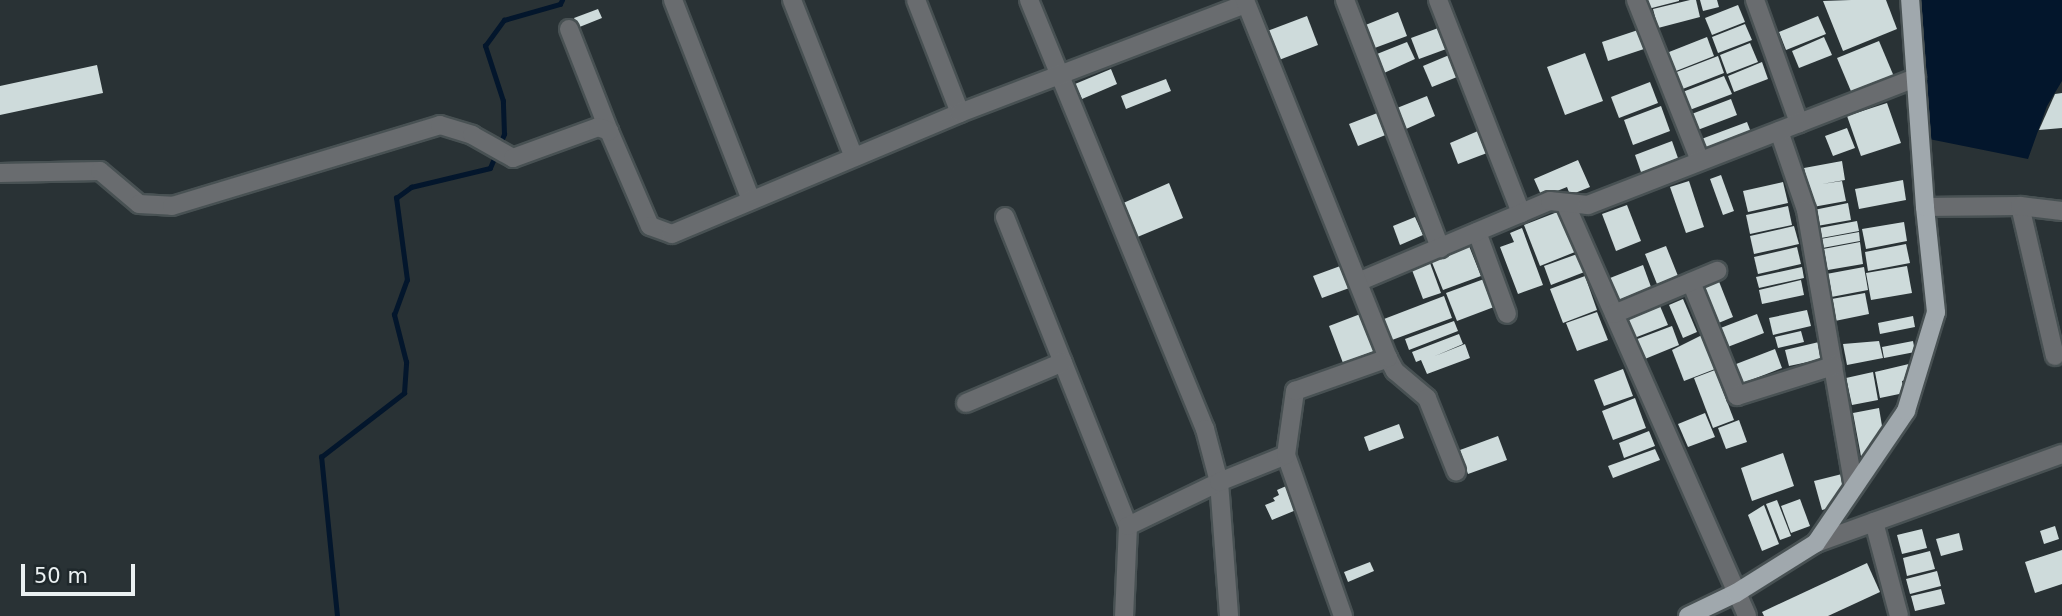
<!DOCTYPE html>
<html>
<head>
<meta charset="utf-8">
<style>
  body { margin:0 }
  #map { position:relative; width:2062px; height:616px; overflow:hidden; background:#293235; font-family:"DejaVu Sans",sans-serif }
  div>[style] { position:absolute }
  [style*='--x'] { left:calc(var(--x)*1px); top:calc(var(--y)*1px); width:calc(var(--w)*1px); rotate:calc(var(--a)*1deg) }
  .water>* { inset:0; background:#03162c }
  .stream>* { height:4.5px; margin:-2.25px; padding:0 2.25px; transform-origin:2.25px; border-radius:2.25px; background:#03162c }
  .building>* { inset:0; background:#cedbdb }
  .roads { filter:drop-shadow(2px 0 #485153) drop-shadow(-2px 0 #485153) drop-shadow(0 2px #485153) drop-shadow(0 -2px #485153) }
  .minor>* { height:18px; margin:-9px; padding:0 9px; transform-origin:9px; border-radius:9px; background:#696c6f }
  .major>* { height:18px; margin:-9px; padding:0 9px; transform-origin:9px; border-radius:9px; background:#a0a8ad }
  span { translate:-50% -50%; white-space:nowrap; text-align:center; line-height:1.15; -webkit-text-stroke:7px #1f282b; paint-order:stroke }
  .scale { position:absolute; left:21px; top:564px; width:114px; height:32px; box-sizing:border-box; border:4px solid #ebf1f2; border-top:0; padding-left:9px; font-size:21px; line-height:24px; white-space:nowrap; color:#ebf1f2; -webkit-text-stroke:5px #1f282b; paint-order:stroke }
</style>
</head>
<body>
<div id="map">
  <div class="water">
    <div style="clip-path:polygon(1918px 0,2062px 0,2062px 81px,2047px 106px,2028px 159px,1929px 139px)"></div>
  </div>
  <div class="stream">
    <div style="--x:499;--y:146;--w:13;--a:-67"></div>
    <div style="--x:504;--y:134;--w:33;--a:-92"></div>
    <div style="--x:503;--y:101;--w:58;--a:-108.1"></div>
    <div style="--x:485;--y:46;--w:32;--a:-54"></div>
    <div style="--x:504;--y:20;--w:58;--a:-15.9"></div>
    <div style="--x:560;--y:4;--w:4;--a:-63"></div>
    <div style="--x:337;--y:616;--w:160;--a:-95.7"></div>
    <div style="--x:321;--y:457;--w:105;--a:-37.6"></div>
    <div style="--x:404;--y:393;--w:31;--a:-86"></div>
    <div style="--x:406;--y:362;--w:49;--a:-104.3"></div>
    <div style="--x:394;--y:315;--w:37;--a:-70"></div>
    <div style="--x:407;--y:280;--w:83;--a:-97.6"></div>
    <div style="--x:396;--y:198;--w:19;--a:-36"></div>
    <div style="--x:411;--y:187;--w:81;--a:-13.5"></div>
    <div style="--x:490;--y:168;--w:15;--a:-67"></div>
  </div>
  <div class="building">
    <div style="clip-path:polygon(1646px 0,1679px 0,1679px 1px,1648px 9px)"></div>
    <div style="clip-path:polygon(1690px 0,1696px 0,1700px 17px,1658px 28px,1653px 9px)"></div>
    <div style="clip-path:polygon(1700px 0,1717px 0,1719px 7px,1703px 11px)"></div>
    <div style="clip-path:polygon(1851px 0,1886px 0,1897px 29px,1843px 51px,1823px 1px)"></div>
    <div style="clip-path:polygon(1738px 5px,1745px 22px,1712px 35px,1705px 18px)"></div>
    <div style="clip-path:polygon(598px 9px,602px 18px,577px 28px,574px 18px)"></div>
    <div style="clip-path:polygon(1398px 12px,1407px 36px,1372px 49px,1363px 26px)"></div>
    <div style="clip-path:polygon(1307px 16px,1318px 45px,1279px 60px,1267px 31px)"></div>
    <div style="clip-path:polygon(1818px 16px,1826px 34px,1786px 50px,1779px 32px)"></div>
    <div style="clip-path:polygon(1745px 24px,1752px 40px,1718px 53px,1712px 37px)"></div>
    <div style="clip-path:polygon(1441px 27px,1449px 48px,1419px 59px,1411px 38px)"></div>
    <div style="clip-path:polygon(1638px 30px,1644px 49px,1608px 61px,1602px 42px)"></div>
    <div style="clip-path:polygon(1707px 37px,1714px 56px,1671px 73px,1664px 54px)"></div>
    <div style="clip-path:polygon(1824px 37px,1832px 55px,1799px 68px,1792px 51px)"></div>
    <div style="clip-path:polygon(1879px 41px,1895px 79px,1853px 96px,1837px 58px)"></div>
    <div style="clip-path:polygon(1407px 42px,1415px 59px,1384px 73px,1377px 54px)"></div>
    <div style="clip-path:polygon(1750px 43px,1758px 62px,1727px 74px,1720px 55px)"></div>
    <div style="clip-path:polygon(1454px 53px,1462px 75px,1432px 87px,1423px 66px)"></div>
    <div style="clip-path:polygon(1585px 53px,1603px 101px,1565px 115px,1547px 67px)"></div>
    <div style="clip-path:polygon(1718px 56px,1724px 73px,1680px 90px,1674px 73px)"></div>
    <div style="clip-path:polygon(1762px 62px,1768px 79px,1734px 92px,1728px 76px)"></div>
    <div style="clip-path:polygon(97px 65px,103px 93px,0 115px,0 86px)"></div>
    <div style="clip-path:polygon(1111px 69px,1117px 84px,1082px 99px,1075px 84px)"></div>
    <div style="clip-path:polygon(1724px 76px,1732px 94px,1687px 111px,1680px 93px)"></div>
    <div style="clip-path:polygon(1166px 79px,1171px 91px,1126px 109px,1121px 96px)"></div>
    <div style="clip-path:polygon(1650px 82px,1658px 103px,1619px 118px,1611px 97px)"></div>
    <div style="clip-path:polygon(2062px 93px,2062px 128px,2039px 130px,2055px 94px)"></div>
    <div style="clip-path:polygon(1427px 96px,1435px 116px,1406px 129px,1397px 108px)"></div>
    <div style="clip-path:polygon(1731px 99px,1737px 115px,1695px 131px,1689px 115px)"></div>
    <div style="clip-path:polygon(1887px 103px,1901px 143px,1861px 156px,1847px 116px)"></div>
    <div style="clip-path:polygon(1661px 106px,1670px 131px,1633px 145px,1624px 120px)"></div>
    <div style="clip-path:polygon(1380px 112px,1388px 134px,1358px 146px,1349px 124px)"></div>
    <div style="clip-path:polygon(1747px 122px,1752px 135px,1701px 154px,1696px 141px)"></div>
    <div style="clip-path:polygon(1847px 128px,1855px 148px,1833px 156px,1825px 136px)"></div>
    <div style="clip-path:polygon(1478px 131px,1487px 153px,1458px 164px,1450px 143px)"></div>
    <div style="clip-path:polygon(1672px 141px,1679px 161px,1642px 175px,1635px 155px)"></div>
    <div style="clip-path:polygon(1578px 160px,1590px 187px,1570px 195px,1567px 187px,1542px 197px,1534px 179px)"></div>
    <div style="clip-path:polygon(1842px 161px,1845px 180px,1822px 184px,1842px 181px,1846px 201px,1813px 207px,1804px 168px)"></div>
    <div style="clip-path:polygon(1721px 175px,1734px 211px,1723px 215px,1710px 179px)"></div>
    <div style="clip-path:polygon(1903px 180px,1906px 200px,1859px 209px,1855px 189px)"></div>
    <div style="clip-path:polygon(1689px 181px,1704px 227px,1686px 233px,1670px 187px)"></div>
    <div style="clip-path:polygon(1783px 182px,1788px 203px,1748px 212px,1743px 191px)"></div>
    <div style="clip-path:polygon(1169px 183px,1183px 218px,1135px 238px,1121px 204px)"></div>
    <div style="clip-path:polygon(1848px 203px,1851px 220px,1817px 226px,1814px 210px)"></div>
    <div style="clip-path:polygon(1627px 205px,1641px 241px,1616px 251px,1602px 214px)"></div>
    <div style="clip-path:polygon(1788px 206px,1792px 225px,1750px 234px,1746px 215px)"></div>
    <div style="clip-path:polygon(1560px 211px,1575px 252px,1540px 266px,1524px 225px)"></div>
    <div style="clip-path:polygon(1415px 217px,1423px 235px,1400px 245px,1393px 226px)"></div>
    <div style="clip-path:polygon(1857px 221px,1859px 231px,1816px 239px,1814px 229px)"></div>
    <div style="clip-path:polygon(1904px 222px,1907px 241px,1866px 249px,1862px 229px)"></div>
    <div style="clip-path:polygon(1794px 226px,1799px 244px,1754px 254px,1750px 236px)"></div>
    <div style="clip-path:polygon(1522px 228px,1543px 285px,1518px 294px,1500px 247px,1514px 242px,1510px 233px)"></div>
    <div style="clip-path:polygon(1859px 232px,1860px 241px,1817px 249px,1815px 240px)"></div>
    <div style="clip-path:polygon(1860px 242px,1863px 264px,1822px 271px,1818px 250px)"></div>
    <div style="clip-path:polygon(1906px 244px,1910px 263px,1868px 271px,1865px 252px)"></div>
    <div style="clip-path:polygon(1469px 246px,1481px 276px,1443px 290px,1431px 260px)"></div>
    <div style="clip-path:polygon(1666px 246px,1678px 276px,1657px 284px,1645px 254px)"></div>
    <div style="clip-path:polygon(1797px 247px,1801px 264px,1758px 274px,1754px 257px)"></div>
    <div style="clip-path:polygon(1580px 253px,1587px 271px,1551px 285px,1544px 266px)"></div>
    <div style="clip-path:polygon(1430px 263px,1441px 293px,1423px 299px,1412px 270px)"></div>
    <div style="clip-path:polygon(1343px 265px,1352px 287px,1322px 298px,1313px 276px)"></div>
    <div style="clip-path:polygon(1643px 265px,1651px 287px,1614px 302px,1605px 280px)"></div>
    <div style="clip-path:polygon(1907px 266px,1912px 293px,1871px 300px,1866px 273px)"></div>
    <div style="clip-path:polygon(1802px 267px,1804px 278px,1759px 288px,1756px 277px)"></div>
    <div style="clip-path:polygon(1864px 267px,1868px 290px,1826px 298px,1821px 275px)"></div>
    <div style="clip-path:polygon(1585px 276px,1597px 310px,1563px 323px,1550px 289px)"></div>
    <div style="clip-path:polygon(1484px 279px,1494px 307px,1457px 321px,1446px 293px)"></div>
    <div style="clip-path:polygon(1718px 279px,1733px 317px,1716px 324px,1701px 286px)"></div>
    <div style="clip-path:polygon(1801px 280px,1804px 295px,1762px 304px,1759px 290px)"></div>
    <div style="clip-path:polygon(1865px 293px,1869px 314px,1830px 322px,1826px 300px)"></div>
    <div style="clip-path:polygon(1444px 296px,1452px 318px,1392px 340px,1384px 319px)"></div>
    <div style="clip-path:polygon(1683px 299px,1697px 332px,1683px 338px,1669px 305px)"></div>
    <div style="clip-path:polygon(1660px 306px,1668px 325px,1629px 340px,1622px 320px)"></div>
    <div style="clip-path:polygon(1807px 310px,1811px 326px,1773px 335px,1769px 318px)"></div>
    <div style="clip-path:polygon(1597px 312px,1608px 340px,1577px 351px,1566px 323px)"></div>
    <div style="clip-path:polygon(1363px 313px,1377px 350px,1343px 363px,1329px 326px)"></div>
    <div style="clip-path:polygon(1757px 314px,1764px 333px,1725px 348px,1718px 329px)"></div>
    <div style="clip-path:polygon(1913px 316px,1915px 327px,1880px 334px,1878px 323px)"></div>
    <div style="clip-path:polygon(1454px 321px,1458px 331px,1409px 350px,1405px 339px)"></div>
    <div style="clip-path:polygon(1672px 326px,1679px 345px,1640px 361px,1632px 341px)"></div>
    <div style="clip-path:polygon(1801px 331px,1804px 342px,1778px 348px,1775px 337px)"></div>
    <div style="clip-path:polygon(1459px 334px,1463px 344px,1435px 356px,1465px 344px,1470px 358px,1427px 374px,1421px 360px,1416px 362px,1412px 352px)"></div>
    <div style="clip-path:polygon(1702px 335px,1715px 369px,1684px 381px,1672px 350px)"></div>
    <div style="clip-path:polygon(1879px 341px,1883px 358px,1847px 365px,1843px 344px)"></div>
    <div style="clip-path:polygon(1913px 341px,1915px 352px,1884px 358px,1882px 347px)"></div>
    <div style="clip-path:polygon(1819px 342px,1822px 359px,1789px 366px,1785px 350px)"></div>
    <div style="clip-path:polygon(1775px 349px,1782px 368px,1738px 385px,1731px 366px)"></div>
    <div style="clip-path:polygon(1913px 363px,1916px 378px,1902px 381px,1904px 393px,1880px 398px,1875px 372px)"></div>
    <div style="clip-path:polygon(1623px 369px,1633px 396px,1604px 406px,1594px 380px)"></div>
    <div style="clip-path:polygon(1715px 370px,1734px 420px,1713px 428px,1694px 378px)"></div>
    <div style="clip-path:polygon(1873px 372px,1878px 400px,1852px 405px,1846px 378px)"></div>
    <div style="clip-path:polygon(1635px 398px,1646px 428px,1613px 440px,1602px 411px)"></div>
    <div style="clip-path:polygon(1879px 408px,1884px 438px,1863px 467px,1853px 413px)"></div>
    <div style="clip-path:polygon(1705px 413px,1715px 437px,1688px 447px,1678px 424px)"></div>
    <div style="clip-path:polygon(1739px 420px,1747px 442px,1726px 449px,1718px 428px)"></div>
    <div style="clip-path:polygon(1399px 424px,1404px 438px,1369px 451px,1364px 437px)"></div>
    <div style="clip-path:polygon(1649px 431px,1655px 446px,1624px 458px,1619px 443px)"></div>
    <div style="clip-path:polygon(1498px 436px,1507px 460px,1468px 474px,1460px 450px)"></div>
    <div style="clip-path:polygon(1655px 449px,1660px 460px,1613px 478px,1608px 466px)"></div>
    <div style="clip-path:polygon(1783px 453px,1794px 486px,1752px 501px,1741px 468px)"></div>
    <div style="clip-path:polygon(1846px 473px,1848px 483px,1834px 507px,1822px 510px,1814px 481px)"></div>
    <div style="clip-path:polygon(1291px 484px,1301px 508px,1272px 520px,1265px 505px,1275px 501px,1273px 498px,1279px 495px,1277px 490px)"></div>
    <div style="clip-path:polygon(1800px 499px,1810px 526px,1791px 533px,1781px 506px)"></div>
    <div style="clip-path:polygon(1777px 500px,1791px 536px,1780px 540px,1766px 504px)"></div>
    <div style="clip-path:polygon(1764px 505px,1779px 544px,1762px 551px,1748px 515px)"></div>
    <div style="clip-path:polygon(2055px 526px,2059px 539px,2044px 544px,2040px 531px)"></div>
    <div style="clip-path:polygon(1922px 529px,1927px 548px,1902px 554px,1897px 535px)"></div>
    <div style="clip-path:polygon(1959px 533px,1963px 550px,1941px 556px,1936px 539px)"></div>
    <div style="clip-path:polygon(2062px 550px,2062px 584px,2035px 593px,2025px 562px)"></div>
    <div style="clip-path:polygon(1930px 551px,1935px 569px,1907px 576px,1903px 558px)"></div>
    <div style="clip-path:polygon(1370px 562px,1374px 571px,1348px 582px,1344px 572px)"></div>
    <div style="clip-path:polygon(1867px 563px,1880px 592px,1828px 616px,1764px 616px,1762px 612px)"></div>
    <div style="clip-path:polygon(1937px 571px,1941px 586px,1910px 594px,1906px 579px)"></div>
    <div style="clip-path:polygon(1941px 589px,1945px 604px,1915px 611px,1911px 596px)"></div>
  </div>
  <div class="roads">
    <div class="minor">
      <div style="--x:673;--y:0;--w:215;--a:68.7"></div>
      <div style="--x:792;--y:0;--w:169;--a:68.5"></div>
      <div style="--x:916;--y:0;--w:121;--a:68.7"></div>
      <div style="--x:1029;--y:0;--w:464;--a:67.7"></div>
      <div style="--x:1205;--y:429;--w:55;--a:75.2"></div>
      <div style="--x:1219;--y:482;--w:134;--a:85.7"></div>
      <div style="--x:1345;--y:0;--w:266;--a:69"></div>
      <div style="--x:1438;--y:0;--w:229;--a:68.7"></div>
      <div style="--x:1636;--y:0;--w:173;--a:68.3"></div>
      <div style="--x:1755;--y:0;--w:131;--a:70.3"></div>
      <div style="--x:569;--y:29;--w:110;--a:68.6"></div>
      <div style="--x:609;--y:131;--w:103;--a:66.7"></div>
      <div style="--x:650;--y:226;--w:23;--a:20"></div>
      <div style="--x:672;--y:234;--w:312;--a:-22.8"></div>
      <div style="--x:960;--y:113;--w:306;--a:-20.9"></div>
      <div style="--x:1779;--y:131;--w:83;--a:71.1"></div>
      <div style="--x:1806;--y:210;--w:281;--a:80.2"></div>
      <div style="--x:0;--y:173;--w:100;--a:-1.1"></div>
      <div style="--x:100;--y:171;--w:51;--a:40.2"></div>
      <div style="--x:139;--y:204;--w:33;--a:3"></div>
      <div style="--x:172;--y:206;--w:280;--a:-16.8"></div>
      <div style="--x:440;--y:125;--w:34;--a:17"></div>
      <div style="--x:472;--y:135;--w:47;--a:29.3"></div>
      <div style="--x:513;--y:158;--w:90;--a:-20"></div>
      <div style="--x:598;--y:127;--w:12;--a:20"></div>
      <div style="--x:1565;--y:203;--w:451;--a:66.2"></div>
      <div style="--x:2020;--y:206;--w:154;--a:76.9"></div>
      <div style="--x:1925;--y:207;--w:95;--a:-0.6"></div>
      <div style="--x:2020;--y:206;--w:42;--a:6.8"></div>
      <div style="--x:1005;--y:217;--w:333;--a:68.3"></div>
      <div style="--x:1128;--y:526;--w:90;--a:92.5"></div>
      <div style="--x:1477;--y:232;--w:87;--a:69.9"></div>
      <div style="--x:1358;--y:282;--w:208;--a:-22.9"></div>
      <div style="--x:1550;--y:201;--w:38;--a:6"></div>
      <div style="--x:1588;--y:205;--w:352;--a:-21.2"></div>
      <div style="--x:1691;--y:282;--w:123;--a:68"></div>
      <div style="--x:1737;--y:396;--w:101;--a:-17.4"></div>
      <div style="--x:1614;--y:314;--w:112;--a:-22.7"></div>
      <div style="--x:1388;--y:358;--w:15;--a:62"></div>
      <div style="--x:1395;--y:371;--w:42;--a:40.2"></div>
      <div style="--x:1427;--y:398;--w:79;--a:68.3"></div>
      <div style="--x:966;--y:403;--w:105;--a:-22.9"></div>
      <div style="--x:1286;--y:455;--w:171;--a:70.5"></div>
      <div style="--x:1874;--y:522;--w:97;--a:75.1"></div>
      <div style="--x:1128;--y:526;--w:101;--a:-25.8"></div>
      <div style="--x:1219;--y:482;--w:72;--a:-21.9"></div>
      <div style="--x:1286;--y:455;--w:65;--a:-82"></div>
      <div style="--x:1295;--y:391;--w:99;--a:-19.5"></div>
      <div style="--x:1388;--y:358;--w:386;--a:-111.8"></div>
      <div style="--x:1816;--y:543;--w:262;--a:-19.9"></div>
    </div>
    <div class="major">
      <div style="--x:1688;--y:616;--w:53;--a:-25.6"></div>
      <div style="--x:1736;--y:593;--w:94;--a:-32"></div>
      <div style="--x:1816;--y:543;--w:160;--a:-55.7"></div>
      <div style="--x:1906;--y:411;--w:103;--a:-73.1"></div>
      <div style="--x:1936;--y:312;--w:106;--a:-96"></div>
      <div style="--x:1925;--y:207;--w:208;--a:-94.1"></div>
    </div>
  </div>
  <div class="scale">50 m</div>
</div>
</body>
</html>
